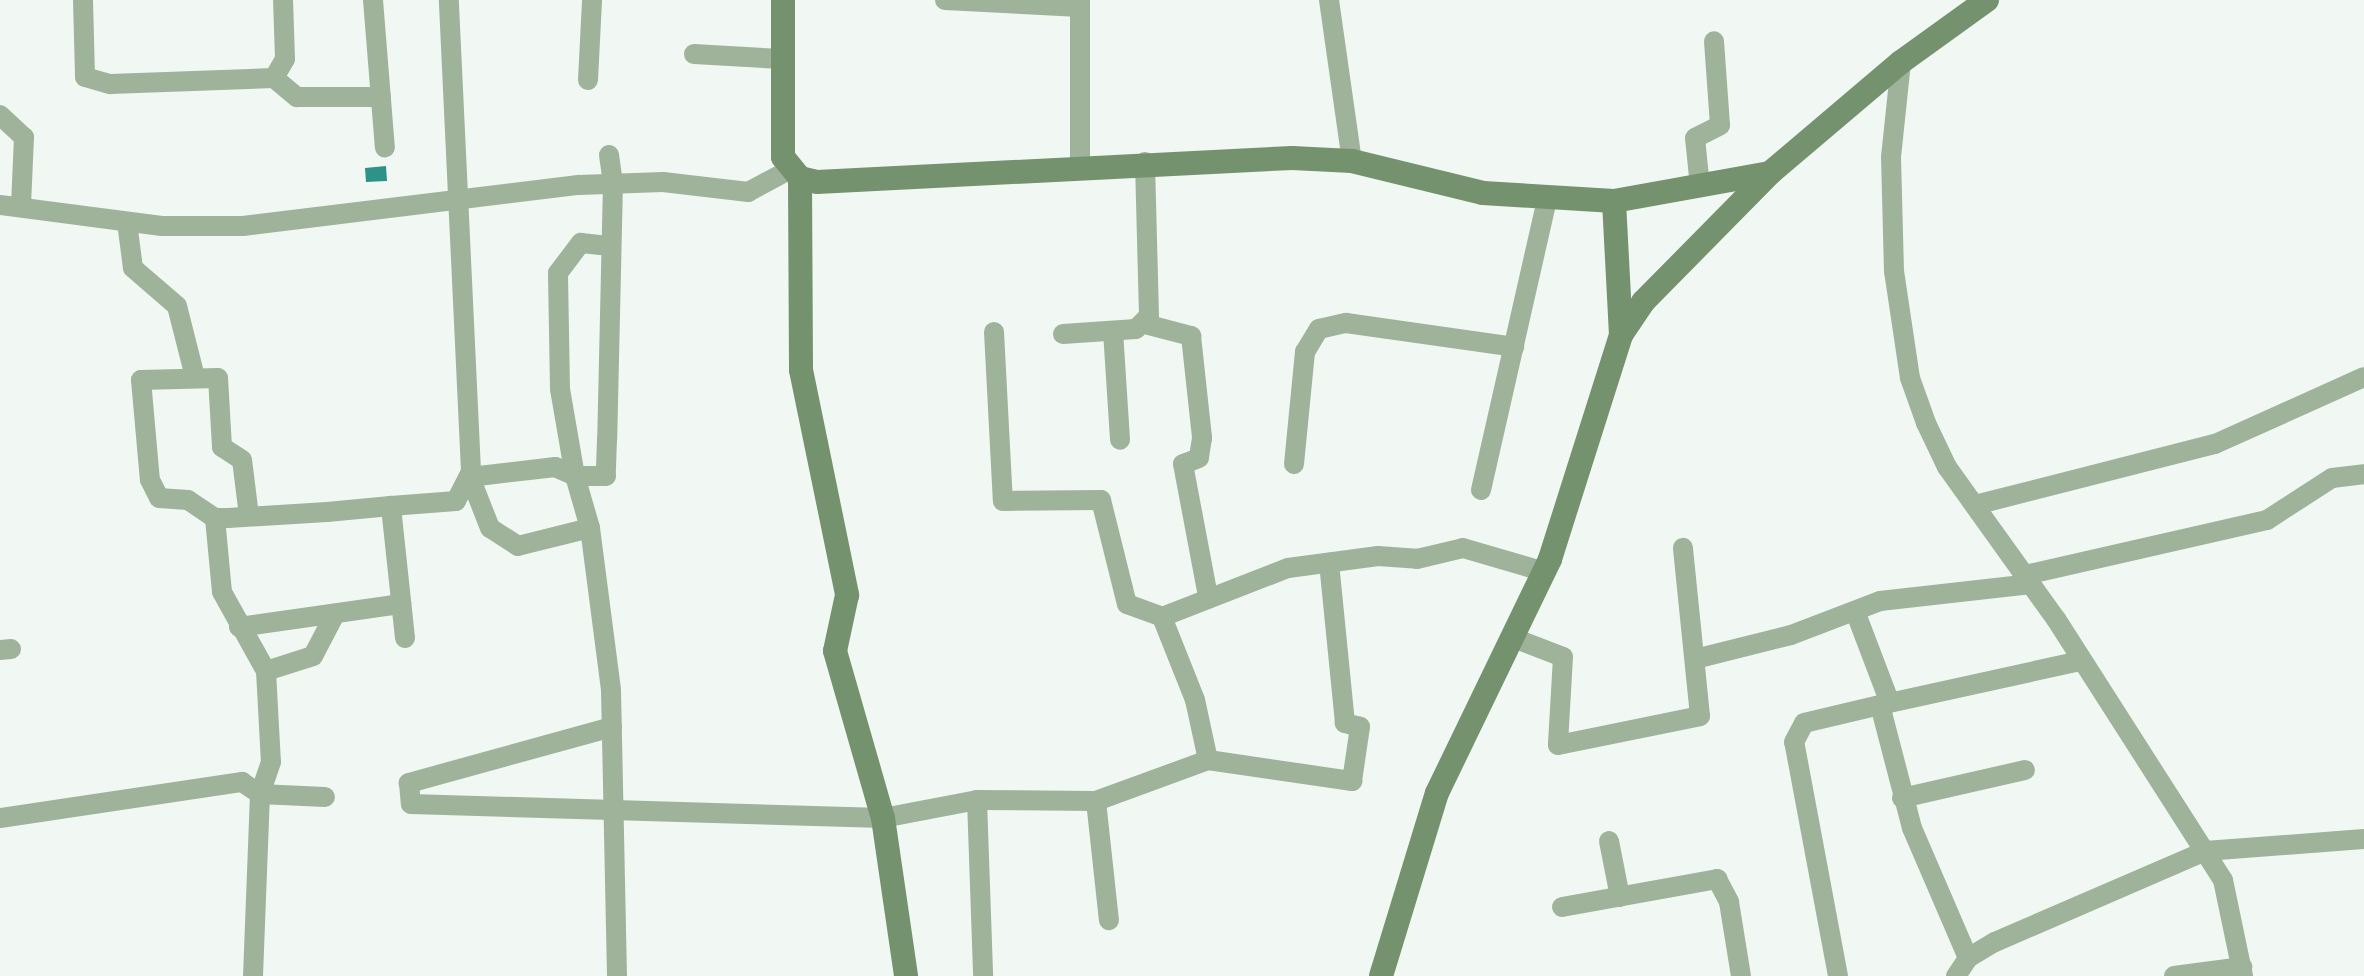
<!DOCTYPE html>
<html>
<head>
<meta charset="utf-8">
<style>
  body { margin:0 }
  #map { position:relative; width:2364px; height:976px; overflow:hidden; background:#f1f8f4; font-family:Arial,sans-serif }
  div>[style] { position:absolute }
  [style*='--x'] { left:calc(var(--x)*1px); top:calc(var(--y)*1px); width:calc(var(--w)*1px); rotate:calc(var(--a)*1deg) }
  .building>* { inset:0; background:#2d9388 }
  .street>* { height:20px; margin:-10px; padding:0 10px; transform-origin:10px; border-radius:10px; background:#9fb39a }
  .secondary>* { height:24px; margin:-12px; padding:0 12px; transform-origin:12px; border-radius:12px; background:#74926e }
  span { translate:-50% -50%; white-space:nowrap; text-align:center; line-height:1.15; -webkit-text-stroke:6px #f1f8f4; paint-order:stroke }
</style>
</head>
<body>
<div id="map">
  <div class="building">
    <div style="clip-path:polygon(386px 166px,387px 181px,366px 182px,365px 168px)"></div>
  </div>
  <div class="street">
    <div style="--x:83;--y:0;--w:77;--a:88.5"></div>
    <div style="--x:85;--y:77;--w:26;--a:16"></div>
    <div style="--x:110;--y:84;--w:164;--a:-2.1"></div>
    <div style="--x:274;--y:78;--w:22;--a:-60"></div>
    <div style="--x:285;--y:59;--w:59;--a:-91.9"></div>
    <div style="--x:373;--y:0;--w:148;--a:85.4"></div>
    <div style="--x:945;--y:0;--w:135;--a:3"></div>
    <div style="--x:1329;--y:0;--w:163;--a:81.9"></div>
    <div style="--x:694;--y:54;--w:88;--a:3.3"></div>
    <div style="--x:1901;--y:62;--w:96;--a:96"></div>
    <div style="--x:1891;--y:157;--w:114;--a:88.5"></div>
    <div style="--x:1894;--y:271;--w:108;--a:81.5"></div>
    <div style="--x:1910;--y:378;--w:48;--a:70.4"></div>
    <div style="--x:1926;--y:423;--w:49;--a:64.5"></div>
    <div style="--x:1947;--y:467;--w:187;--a:54.4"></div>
    <div style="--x:2056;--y:619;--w:310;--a:57.4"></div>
    <div style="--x:2223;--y:880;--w:98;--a:78.2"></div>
    <div style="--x:274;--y:78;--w:30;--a:40"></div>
    <div style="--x:297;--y:97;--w:84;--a:0"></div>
    <div style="--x:588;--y:80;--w:80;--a:-87.1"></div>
    <div style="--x:0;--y:115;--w:33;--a:43"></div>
    <div style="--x:24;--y:137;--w:70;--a:92.5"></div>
    <div style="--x:609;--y:155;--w:28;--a:82"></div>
    <div style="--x:613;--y:183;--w:256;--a:91.3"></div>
    <div style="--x:607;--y:439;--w:37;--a:92"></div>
    <div style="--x:606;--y:476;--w:31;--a:180"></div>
    <div style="--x:575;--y:476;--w:88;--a:-99.8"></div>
    <div style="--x:560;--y:389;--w:116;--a:-91"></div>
    <div style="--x:558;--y:273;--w:38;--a:-53"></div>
    <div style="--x:581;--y:243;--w:30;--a:6"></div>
    <div style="--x:1080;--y:164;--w:164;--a:-90"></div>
    <div style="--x:1700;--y:187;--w:49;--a:-95.8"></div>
    <div style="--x:1695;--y:138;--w:28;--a:-27"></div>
    <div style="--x:1720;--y:125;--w:84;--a:-94.1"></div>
    <div style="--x:0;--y:205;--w:163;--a:7.4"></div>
    <div style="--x:162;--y:226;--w:81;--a:0"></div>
    <div style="--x:243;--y:226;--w:338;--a:-7"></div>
    <div style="--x:579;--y:185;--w:84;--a:-2"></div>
    <div style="--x:663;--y:182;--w:86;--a:6.7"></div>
    <div style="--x:748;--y:192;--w:47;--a:-28.2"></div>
    <div style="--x:127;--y:222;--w:46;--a:82.6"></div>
    <div style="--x:133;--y:268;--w:58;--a:40.8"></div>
    <div style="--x:177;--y:306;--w:69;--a:75.8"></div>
    <div style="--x:1145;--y:324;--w:48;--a:14.6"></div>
    <div style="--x:1191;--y:336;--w:103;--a:83.8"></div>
    <div style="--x:1202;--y:438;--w:20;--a:99"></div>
    <div style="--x:1199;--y:458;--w:17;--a:159"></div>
    <div style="--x:1183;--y:464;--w:134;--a:79.3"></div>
    <div style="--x:1113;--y:331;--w:109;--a:86.3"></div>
    <div style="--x:994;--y:332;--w:169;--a:87"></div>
    <div style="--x:1003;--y:501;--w:98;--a:-0.6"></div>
    <div style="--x:1101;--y:500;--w:107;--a:76"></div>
    <div style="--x:1127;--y:604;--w:37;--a:20"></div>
    <div style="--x:1063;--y:334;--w:73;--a:-3.9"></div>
    <div style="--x:1136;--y:329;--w:18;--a:-45"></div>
    <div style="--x:1149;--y:316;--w:154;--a:-91.5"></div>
    <div style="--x:1294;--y:464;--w:113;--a:-84.4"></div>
    <div style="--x:1305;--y:352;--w:27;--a:-59"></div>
    <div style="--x:1319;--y:329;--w:28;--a:-13"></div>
    <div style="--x:1346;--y:323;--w:170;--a:8.1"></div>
    <div style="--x:1481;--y:490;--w:298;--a:-77.2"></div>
    <div style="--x:1975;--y:505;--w:248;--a:-14.3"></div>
    <div style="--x:2215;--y:444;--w:163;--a:-24.2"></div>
    <div style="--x:249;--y:516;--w:56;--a:-97.1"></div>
    <div style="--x:242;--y:460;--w:24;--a:-147"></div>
    <div style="--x:222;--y:447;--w:69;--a:-93.3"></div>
    <div style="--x:218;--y:378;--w:77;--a:178.5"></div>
    <div style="--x:141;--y:380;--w:100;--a:84.9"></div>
    <div style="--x:150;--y:480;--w:20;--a:63"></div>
    <div style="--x:159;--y:498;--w:29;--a:4"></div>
    <div style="--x:188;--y:500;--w:32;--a:34"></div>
    <div style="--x:215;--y:518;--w:13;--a:0"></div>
    <div style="--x:228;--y:518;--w:99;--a:-3.5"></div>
    <div style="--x:327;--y:512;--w:64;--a:-5.4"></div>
    <div style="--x:215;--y:518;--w:74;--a:84.6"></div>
    <div style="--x:222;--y:592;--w:90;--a:60.9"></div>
    <div style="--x:266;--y:671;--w:91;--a:86.9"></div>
    <div style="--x:271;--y:762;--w:34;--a:109"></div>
    <div style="--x:260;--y:794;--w:182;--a:92.2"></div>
    <div style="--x:590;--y:528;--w:74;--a:166"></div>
    <div style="--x:518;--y:546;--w:33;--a:-147"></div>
    <div style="--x:490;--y:528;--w:55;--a:-111.4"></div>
    <div style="--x:470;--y:477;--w:86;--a:-6.7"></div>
    <div style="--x:555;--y:467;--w:22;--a:24"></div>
    <div style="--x:575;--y:476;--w:54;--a:73.9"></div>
    <div style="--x:590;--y:528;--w:163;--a:82.6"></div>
    <div style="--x:611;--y:690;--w:286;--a:88.8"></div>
    <div style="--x:2025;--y:575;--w:248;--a:-12.8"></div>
    <div style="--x:2267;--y:520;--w:77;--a:-32.9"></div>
    <div style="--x:2332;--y:478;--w:32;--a:-7"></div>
    <div style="--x:1855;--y:611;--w:98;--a:69.2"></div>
    <div style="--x:239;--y:627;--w:164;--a:-8.1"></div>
    <div style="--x:405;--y:638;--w:133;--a:-96.1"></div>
    <div style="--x:391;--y:506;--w:65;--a:-4.4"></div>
    <div style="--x:456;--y:501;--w:34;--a:-63"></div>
    <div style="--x:471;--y:471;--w:472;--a:-92.7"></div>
    <div style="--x:1516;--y:639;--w:50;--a:21"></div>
    <div style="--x:1563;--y:657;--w:88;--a:93.3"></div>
    <div style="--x:1558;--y:745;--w:145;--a:-11.5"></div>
    <div style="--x:1700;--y:716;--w:169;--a:-95.8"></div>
    <div style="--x:0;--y:650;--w:11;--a:-5"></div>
    <div style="--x:1695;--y:659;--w:99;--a:-14"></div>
    <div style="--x:1791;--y:635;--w:95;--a:-20.9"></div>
    <div style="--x:1880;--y:601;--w:152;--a:-6.4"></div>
    <div style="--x:266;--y:671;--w:49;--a:-17.7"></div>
    <div style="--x:313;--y:656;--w:47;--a:-62.4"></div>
    <div style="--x:612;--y:727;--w:211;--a:164.6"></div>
    <div style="--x:409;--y:783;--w:21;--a:85"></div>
    <div style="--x:411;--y:804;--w:472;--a:1.7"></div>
    <div style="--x:883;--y:818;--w:96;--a:-10.8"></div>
    <div style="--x:977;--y:800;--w:176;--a:88"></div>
    <div style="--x:1208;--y:760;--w:146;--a:8.3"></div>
    <div style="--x:1352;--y:781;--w:55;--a:-81.6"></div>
    <div style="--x:1360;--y:727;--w:16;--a:-165"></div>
    <div style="--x:1345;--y:723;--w:161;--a:-95.7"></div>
    <div style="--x:1902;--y:798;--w:126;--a:-12.8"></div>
    <div style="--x:977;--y:800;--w:119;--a:0.5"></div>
    <div style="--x:1096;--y:801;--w:120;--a:83.8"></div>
    <div style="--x:1096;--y:801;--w:119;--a:-20.1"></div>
    <div style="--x:1208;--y:760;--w:61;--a:-102.2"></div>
    <div style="--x:1195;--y:700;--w:89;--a:-111.7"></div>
    <div style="--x:1162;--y:617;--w:135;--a:-21.3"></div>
    <div style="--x:1288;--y:568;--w:91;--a:-7.6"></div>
    <div style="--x:1378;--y:556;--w:39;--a:4"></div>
    <div style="--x:1417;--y:559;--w:47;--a:-13.4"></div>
    <div style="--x:1463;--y:548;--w:85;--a:16.3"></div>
    <div style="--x:0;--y:818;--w:245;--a:-8.5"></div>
    <div style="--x:242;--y:782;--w:22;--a:34"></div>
    <div style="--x:260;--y:794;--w:65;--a:2.6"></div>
    <div style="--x:1609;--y:841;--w:57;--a:78.9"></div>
    <div style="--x:1562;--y:907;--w:158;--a:-10.2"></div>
    <div style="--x:1717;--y:879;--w:26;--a:62"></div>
    <div style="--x:1729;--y:902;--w:75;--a:80.8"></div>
    <div style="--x:1968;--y:958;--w:142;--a:-113.3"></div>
    <div style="--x:1912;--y:828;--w:127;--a:-104.6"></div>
    <div style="--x:1880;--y:705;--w:205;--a:-12.4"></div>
    <div style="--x:1838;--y:976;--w:238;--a:-100.6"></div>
    <div style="--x:1794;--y:742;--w:21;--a:-62"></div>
    <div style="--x:1804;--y:723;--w:78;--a:-13.3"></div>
    <div style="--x:1956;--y:976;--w:22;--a:-56"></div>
    <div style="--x:1968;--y:958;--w:31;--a:-31"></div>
    <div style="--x:1995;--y:942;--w:229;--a:-23.4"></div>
    <div style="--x:2205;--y:851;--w:159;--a:-4.3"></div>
    <div style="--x:2174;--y:976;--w:69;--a:-7.5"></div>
  </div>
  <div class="secondary">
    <div style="--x:783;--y:0;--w:157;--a:90"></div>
    <div style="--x:783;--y:157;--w:27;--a:51"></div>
    <div style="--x:800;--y:178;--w:17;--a:13"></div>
    <div style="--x:817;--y:182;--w:476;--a:-2.9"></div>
    <div style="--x:1292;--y:158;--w:60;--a:2.9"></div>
    <div style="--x:1352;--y:161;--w:135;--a:13.7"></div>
    <div style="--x:1483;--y:193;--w:131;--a:3.5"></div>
    <div style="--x:800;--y:178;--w:192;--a:89.7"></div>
    <div style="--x:801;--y:370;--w:230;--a:78.4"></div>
    <div style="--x:847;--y:595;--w:57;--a:102.1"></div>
    <div style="--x:835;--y:651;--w:174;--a:74"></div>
    <div style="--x:883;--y:818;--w:160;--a:81.7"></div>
    <div style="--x:1621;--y:335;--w:40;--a:-56"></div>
    <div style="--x:1643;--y:302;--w:181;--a:-45.4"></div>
    <div style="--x:1381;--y:976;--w:191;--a:-73"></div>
    <div style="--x:1437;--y:793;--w:260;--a:-64.2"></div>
    <div style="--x:1550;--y:559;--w:235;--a:-72.4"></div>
    <div style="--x:1621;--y:335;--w:134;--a:-93"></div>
    <div style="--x:1614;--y:201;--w:158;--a:-10.2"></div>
    <div style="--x:1770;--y:173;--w:172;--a:-40.3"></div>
    <div style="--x:1901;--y:62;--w:106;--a:-35.8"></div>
  </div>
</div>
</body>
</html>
